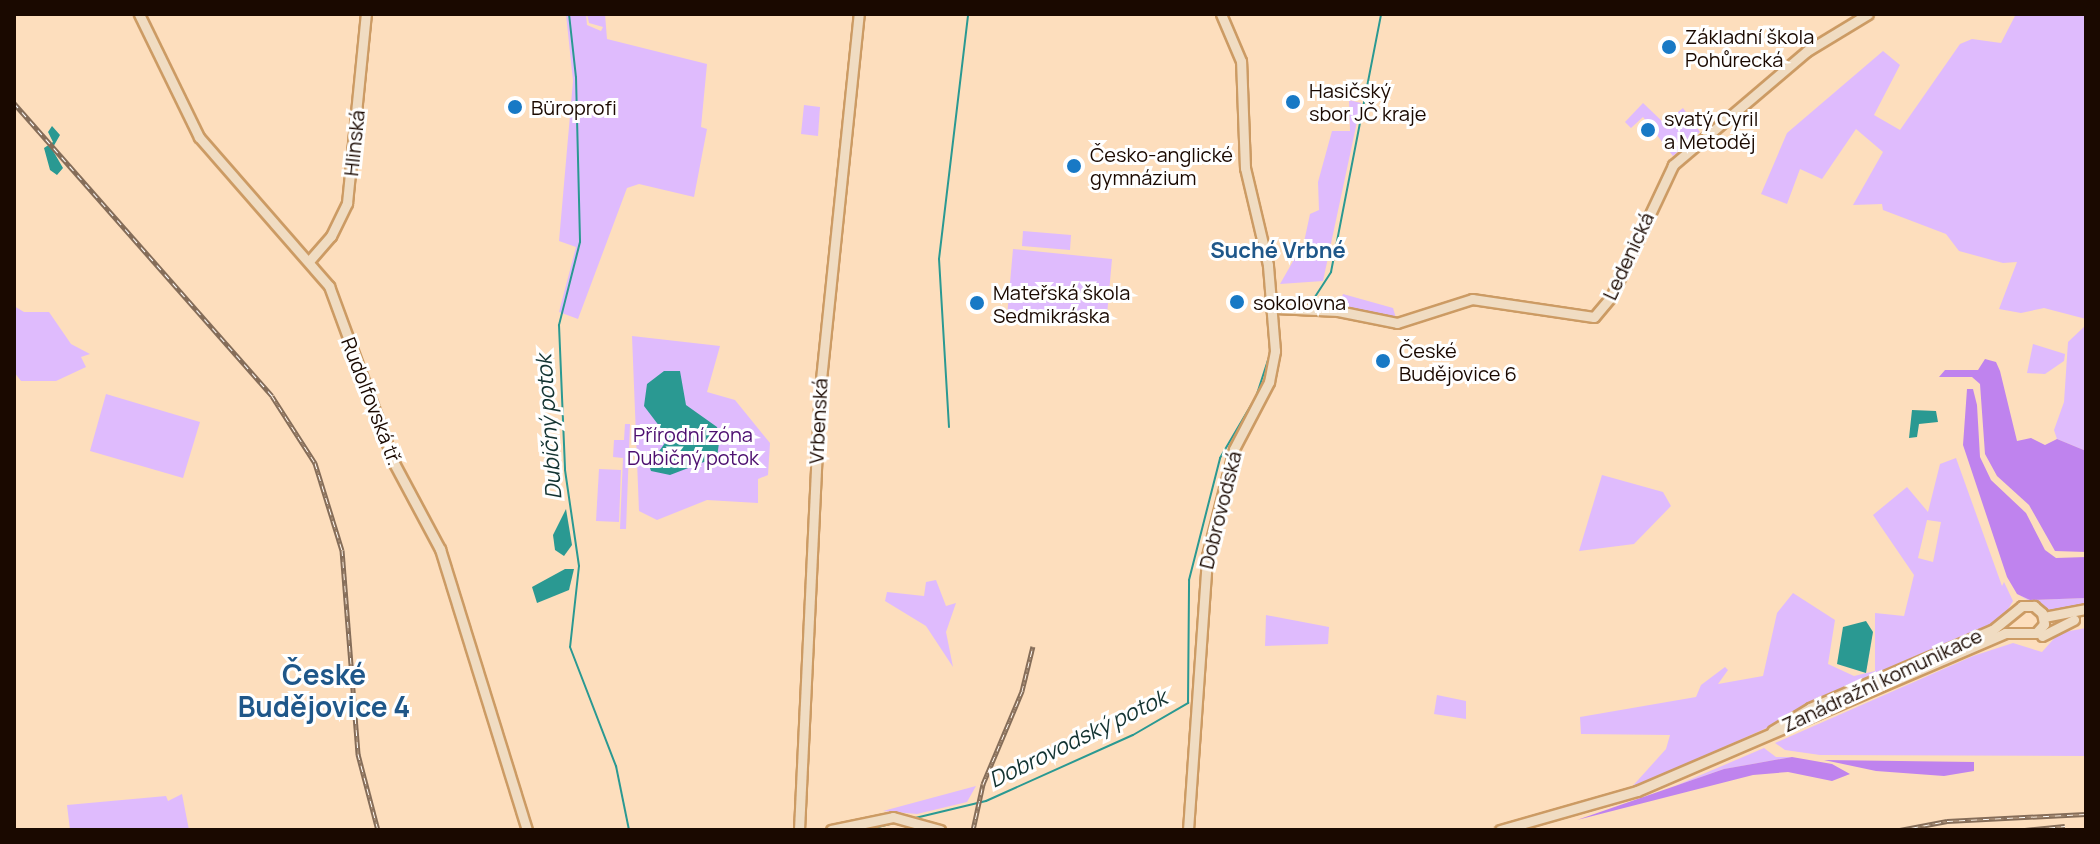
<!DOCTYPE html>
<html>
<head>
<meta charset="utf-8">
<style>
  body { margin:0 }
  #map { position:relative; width:2100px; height:844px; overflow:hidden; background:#fddebd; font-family:Manrope,sans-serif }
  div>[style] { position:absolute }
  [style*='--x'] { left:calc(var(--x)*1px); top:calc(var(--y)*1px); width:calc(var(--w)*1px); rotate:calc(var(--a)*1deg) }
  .green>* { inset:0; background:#dfbbfd }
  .forest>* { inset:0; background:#bf83ee }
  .water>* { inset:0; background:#2a9992 }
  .stream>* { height:2px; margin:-1px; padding:0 1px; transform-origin:1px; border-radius:1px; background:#2a9992 }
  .roads { filter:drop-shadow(2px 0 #cc9b64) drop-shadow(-2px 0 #cc9b64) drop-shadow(0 2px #cc9b64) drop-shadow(0 -2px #cc9b64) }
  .secondary>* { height:9px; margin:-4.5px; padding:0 4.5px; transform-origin:4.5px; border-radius:4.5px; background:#f0dcc2 }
  .rail>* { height:5px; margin-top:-2.5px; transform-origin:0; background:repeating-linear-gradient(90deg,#fff 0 6px,#856d59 0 12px); box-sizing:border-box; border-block:2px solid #856d59 }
  .dots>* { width:22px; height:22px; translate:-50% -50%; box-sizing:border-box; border:4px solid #fff; border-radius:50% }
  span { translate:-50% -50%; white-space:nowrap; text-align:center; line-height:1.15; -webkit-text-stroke:6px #fff; paint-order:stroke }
  .poi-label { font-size:20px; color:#1a0900 }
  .left { translate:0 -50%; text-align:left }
  .street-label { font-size:20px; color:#1a0900 }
  .park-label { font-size:20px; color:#4d0f70 }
  .neighbourhood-label { font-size:22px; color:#1f5789; font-weight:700 }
  .water-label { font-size:22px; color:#133331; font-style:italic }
  .district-label { font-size:28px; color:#1f5789; font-weight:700 }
  .frame { position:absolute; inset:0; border:16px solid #1a0900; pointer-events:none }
</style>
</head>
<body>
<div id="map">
  <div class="green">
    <div style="clip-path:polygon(566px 14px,586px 14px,587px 25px,601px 31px,603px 27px,589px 23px,587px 14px,605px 14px,607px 39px,707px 64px,701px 127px,707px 129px,694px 197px,639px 184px,627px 188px,578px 319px,559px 312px,576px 247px,559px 241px,573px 81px)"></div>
    <div style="clip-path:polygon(2016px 14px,2086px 14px,2086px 319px,2044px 308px,2021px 313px,1999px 309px,2017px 262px,2003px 263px,1959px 251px,1946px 234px,1883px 210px,1882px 204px,1853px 205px,1883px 152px,1856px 129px,1822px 179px,1800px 169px,1787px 204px,1761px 194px,1787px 133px,1883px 51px,1900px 65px,1874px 115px,1900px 130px,1960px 44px,1972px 39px,2001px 43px)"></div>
    <div style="clip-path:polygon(1349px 100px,1361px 103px,1323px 281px,1280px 284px,1304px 242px,1310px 214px,1319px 210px,1318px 182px,1332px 131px,1350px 131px)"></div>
    <div style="clip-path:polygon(1643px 103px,1664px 123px,1683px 108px,1700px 132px,1673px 156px,1643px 117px,1631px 128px,1625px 122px)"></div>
    <div style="clip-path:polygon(804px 105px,820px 107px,818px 136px,801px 134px)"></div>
    <div style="clip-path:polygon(1023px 231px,1071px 235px,1070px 250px,1022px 246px)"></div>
    <div style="clip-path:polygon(1013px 249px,1112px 259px,1106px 326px,1007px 317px)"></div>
    <div style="clip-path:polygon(1343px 294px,1393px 308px,1396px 318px,1339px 305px)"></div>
    <div style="clip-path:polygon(14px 306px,24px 312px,49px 312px,71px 344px,90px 354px,81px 357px,86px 367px,56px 381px,21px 381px,14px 372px)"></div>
    <div style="clip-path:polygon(2086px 325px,2086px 451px,2057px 439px,2054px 430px,2064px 402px,2068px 342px)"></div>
    <div style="clip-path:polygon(632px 336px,720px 346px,707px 392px,735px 400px,770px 443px,768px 475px,758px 479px,758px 503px,707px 500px,657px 520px,639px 511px)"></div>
    <div style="clip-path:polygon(2033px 344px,2065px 354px,2064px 361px,2045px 374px,2027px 373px)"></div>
    <div style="clip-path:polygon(106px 394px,200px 422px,183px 478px,90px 451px)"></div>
    <div style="clip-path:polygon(625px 424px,630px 424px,626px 529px,620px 529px,623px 458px,613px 457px,614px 440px,624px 440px)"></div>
    <div style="clip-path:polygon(evenodd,1956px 458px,2002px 586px,2004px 582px,2013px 601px,1999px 624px,1630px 789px,1666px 749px,1670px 735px,1581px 734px,1580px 717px,1696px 697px,1701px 685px,1725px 667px,1728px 670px,1718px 684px,1763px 676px,1777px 613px,1793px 593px,1835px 620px,1828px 664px,1854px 676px,1875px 671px,1875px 613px,1904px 616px,1914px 575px,1873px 515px,1907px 487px,1928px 512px,1940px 464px,1956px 458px,1927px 520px,1941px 522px,1933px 562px,1918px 558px,1927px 520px)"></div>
    <div style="clip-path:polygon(599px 469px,621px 470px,619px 522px,596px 521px)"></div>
    <div style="clip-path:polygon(1602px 475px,1663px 492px,1671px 506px,1634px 544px,1579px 551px)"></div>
    <div style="clip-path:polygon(936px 580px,946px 606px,956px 603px,946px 632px,953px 667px,926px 626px,885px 601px,887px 592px,924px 596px,926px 582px)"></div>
    <div style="clip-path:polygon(2017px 594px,2030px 600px,2086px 598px,2086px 605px,2046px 610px)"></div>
    <div style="clip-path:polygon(1266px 615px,1329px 627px,1328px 644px,1265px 646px)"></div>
    <div style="clip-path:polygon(2086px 628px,2086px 756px,1820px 755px,1785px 750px,1775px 743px,1973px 656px,2013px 643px,2042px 652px,2059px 633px)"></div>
    <div style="clip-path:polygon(1437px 695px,1466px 701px,1466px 719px,1434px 714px)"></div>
    <div style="clip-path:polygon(1764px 748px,1776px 757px,1792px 757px,1724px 769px,1675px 786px)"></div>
    <div style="clip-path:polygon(976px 786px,967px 802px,917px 814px,883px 811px)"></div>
    <div style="clip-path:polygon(182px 794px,189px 830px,70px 830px,67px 805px,166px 796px,168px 801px)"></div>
  </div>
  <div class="forest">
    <div style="clip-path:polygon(1985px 359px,1996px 362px,2000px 371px,2017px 441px,2031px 438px,2045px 445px,2057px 439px,2086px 451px,2086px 552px,2055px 551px,2029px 505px,1997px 476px,1985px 454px,1980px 384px,1972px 377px,1939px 377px,1945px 370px,1978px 370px)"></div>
    <div style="clip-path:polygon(1967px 389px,1973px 389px,1977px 405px,1980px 457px,1991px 480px,2026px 513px,2045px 550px,2056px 558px,2086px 557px,2086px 598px,2030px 600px,2017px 594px,2007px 577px,1963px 445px)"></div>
    <div style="clip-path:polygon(1792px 757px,1832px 764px,1850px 774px,1832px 781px,1788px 772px,1753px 775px,1577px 820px,1724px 769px)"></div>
    <div style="clip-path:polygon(1824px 760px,1974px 762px,1974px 771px,1944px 776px,1876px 771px)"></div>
  </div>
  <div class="water">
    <div style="clip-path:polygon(52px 126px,60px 135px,52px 149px,63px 168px,57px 175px,50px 170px,44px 148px,53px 142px,48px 132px)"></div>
    <div style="clip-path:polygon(664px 371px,680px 371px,686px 405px,717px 427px,720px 436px,717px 457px,670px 475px,651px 471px,649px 465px,665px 443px,663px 431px,644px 406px,647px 384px)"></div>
    <div style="clip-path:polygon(1912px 410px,1936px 411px,1938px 422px,1919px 424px,1917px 437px,1909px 438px)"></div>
    <div style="clip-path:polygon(566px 509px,572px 545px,564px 556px,555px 550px,553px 535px)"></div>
    <div style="clip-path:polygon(565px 569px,574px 569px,569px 590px,537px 603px,532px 587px)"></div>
    <div style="clip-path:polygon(1866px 621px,1873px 632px,1866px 673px,1837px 664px,1843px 627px)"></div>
  </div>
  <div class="stream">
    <div style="--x:569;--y:14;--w:63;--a:83.7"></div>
    <div style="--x:576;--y:77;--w:165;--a:88.6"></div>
    <div style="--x:580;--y:242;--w:86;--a:104.2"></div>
    <div style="--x:559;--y:325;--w:145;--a:87.6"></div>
    <div style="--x:565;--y:470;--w:97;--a:81.7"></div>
    <div style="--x:579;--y:566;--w:81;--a:96.3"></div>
    <div style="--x:570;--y:647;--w:128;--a:68.9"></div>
    <div style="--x:616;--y:766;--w:65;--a:78.5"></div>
    <div style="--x:1311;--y:303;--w:37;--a:-57"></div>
    <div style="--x:1331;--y:272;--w:263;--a:-79"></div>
    <div style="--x:949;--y:427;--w:168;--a:-93.4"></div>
    <div style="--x:939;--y:259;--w:247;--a:-83.2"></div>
    <div style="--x:911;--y:819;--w:77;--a:-13.5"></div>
    <div style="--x:986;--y:801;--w:161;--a:-24.2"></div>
    <div style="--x:1133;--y:735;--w:64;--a:-30.2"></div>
    <div style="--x:1188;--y:703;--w:123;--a:-89.5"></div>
    <div style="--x:1189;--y:580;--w:126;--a:-75.7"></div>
    <div style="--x:1220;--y:458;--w:71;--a:-59.5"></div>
    <div style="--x:1256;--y:397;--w:40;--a:-72"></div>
    <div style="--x:866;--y:830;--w:32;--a:-14"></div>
  </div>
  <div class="roads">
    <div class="secondary">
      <div style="--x:139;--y:14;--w:137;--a:64"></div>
      <div style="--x:199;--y:137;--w:198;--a:48.9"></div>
      <div style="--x:329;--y:286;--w:189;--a:69.8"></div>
      <div style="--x:394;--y:463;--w:98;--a:61.9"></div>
      <div style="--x:440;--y:549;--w:294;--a:72.8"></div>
      <div style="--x:310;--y:260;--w:32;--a:-49"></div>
      <div style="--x:331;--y:236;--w:37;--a:-64"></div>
      <div style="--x:347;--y:203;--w:190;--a:-84.3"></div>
      <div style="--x:1275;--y:308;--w:63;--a:2.7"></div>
      <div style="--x:1338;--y:311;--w:60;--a:11.5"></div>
      <div style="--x:1397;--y:323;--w:79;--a:-17.7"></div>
      <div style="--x:1472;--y:299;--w:123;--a:8.4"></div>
      <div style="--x:1594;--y:317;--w:26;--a:-50"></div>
      <div style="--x:1611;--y:297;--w:146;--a:-64.8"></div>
      <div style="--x:1673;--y:165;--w:176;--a:-40.4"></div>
      <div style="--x:1807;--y:51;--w:71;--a:-31.2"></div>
      <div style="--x:2044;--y:617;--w:43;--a:-10.8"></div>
      <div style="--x:2042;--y:636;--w:36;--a:-27"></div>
      <div style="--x:799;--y:830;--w:441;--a:-87.3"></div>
      <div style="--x:820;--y:389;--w:377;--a:-84.1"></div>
      <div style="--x:831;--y:830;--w:63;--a:-11.8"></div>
      <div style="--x:893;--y:817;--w:49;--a:15.5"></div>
      <div style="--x:1188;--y:830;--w:275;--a:-86"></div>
      <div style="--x:1207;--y:556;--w:110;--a:-75.8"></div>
      <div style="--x:1234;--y:449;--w:76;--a:-62.4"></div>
      <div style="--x:1269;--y:382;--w:32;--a:-79"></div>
      <div style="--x:1275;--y:351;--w:86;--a:-94.7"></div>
      <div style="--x:1268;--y:265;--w:100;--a:-103.3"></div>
      <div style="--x:1245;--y:168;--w:107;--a:-92.1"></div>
      <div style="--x:1241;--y:61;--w:51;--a:-113.1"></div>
      <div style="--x:1500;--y:830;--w:142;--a:-15.9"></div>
      <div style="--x:1637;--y:791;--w:400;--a:-23.2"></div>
      <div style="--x:2005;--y:633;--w:31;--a:0"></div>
      <div style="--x:2036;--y:633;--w:12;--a:-48"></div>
      <div style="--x:2044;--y:624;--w:11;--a:-100"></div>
      <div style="--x:2042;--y:613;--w:11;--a:-139"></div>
      <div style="--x:2034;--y:606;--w:12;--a:180"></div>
      <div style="--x:2022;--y:606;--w:38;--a:141"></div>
      <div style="--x:1992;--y:630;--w:198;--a:156.8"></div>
      <div style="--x:1810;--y:708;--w:44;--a:148.8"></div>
    </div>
  </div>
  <div class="rail">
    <div style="--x:14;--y:103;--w:390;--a:48.6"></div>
    <div style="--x:272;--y:396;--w:80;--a:57.3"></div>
    <div style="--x:315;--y:463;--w:91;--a:72.8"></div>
    <div style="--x:342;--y:550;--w:205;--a:85.5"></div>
    <div style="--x:358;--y:754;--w:79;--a:75.3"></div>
    <div style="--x:973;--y:830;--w:47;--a:-77.7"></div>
    <div style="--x:983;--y:784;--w:101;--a:-67.2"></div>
    <div style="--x:1022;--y:691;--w:46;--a:-76.3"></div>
    <div style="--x:1900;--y:830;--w:48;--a:-10.8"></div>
    <div style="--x:1947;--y:821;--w:139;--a:-2.9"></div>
    <div style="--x:2025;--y:830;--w:40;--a:-5.7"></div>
  </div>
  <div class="dots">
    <div style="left:1669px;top:47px;background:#1879c5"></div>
    <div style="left:1293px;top:102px;background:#1879c5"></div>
    <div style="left:515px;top:107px;background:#1879c5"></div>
    <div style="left:1648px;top:130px;background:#1879c5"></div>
    <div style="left:1074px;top:166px;background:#1879c5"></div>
    <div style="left:1237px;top:302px;background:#1879c5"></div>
    <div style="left:977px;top:303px;background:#1879c5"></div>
    <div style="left:1383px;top:361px;background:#1879c5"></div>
  </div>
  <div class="poi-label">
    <span class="left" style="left:1685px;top:48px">Základní škola<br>Pohůrecká</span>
    <span class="left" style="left:1309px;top:102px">Hasičský<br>sbor JČ kraje</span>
    <span class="left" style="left:531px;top:107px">Büroprofi</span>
    <span class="left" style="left:1664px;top:130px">svatý Cyril<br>a Metoděj</span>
    <span class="left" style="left:1090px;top:166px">Česko-anglické<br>gymnázium</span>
    <span class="left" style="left:993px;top:304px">Mateřská škola<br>Sedmikráska</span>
    <span class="left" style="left:1253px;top:302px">sokolovna</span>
    <span class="left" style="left:1399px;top:362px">České<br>Budějovice 6</span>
  </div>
  <div class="street-label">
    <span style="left:354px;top:143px;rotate:-84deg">Hlinská</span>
    <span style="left:1628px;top:256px;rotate:-65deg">Ledenická</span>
    <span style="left:372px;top:401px;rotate:69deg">Rudolfovská tř.</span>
    <span style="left:818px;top:421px;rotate:-87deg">Vrbenská</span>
    <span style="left:1220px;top:510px;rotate:-76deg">Dobrovodská</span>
    <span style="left:1882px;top:680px;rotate:-25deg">Zanádražní komunikace</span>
  </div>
  <div class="park-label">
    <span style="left:693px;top:446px">Přírodní zóna<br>Dubičný potok</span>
  </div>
  <div class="neighbourhood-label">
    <span style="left:1278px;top:251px">Suché Vrbné</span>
  </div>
  <div class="water-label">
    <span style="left:549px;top:427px;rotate:-94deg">Dubičný potok</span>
    <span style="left:1078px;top:739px;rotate:-26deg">Dobrovodský potok</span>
  </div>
  <div class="district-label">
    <span style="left:324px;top:690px">České<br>Budějovice 4</span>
  </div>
  <div class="frame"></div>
</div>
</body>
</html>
